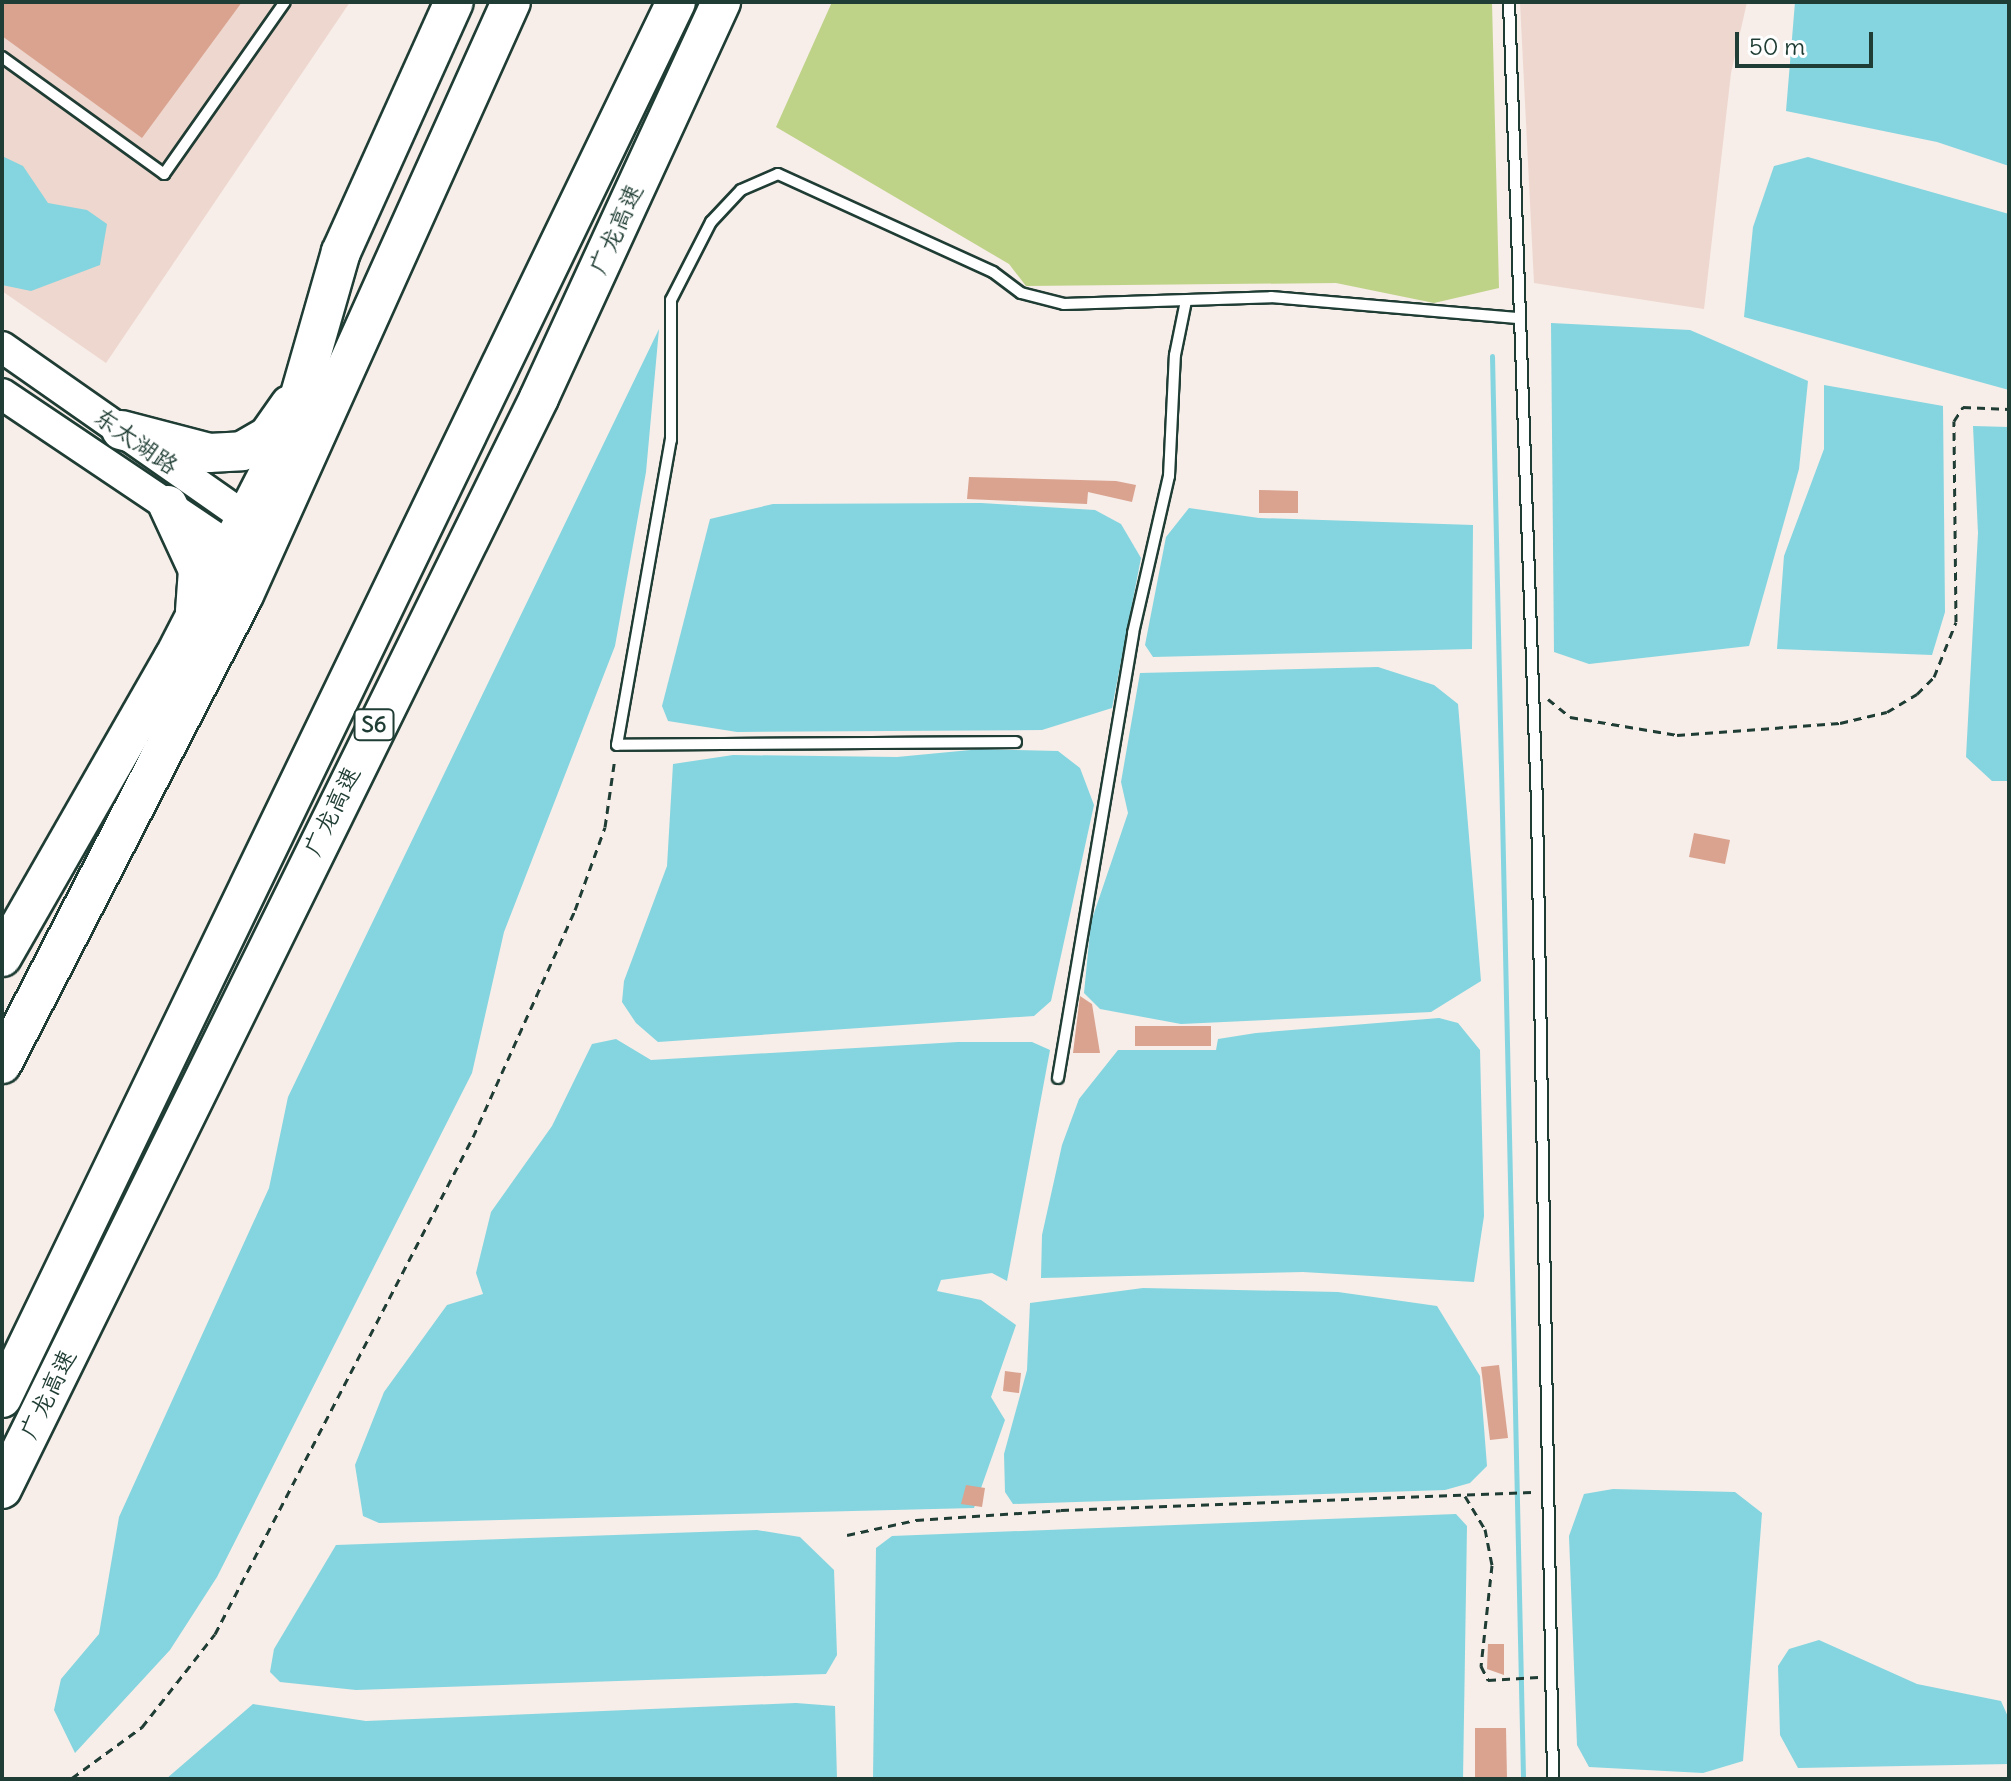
<!DOCTYPE html>
<html>
<head>
<meta charset="utf-8">
<style>
  body { margin:0 }
  #map { position:relative; width:2011px; height:1781px; overflow:hidden; background:#f7ede9; font-family:Delius,"LXGW WenKai TC",sans-serif }
  div>[style] { position:absolute }
  [style*='--x'] { left:calc(var(--x)*1px); top:calc(var(--y)*1px); width:calc(var(--w)*1px); rotate:calc(var(--a)*1deg) }
  .built>* { inset:0; background:#eed7ce }
  .green>* { inset:0; background:#bfd388 }
  .water>* { inset:0; background:#84d5df }
  .stream>* { height:5px; margin:-2.5px; padding:0 2.5px; transform-origin:2.5px; border-radius:2.5px; background:#84d5df }
  .building>* { inset:0; background:#d9a38f }
  .path>* { height:3px; margin-top:-1.5px; transform-origin:0; background:repeating-linear-gradient(90deg,#1f3d34 0 8px,transparent 0 14px) }
  .roads { filter:drop-shadow(2px 0 #1f3d34) drop-shadow(-2px 0 #1f3d34) drop-shadow(0 2px #1f3d34) drop-shadow(0 -2px #1f3d34) }
  .service>* { height:10px; margin:-5px; padding:0 5px; transform-origin:5px; border-radius:5px; background:#fff }
  .secondary>* { height:30px; margin:-15px; padding:0 15px; transform-origin:15px; border-radius:15px; background:#fff }
  .motorway>* { height:38px; margin:-19px; padding:0 19px; transform-origin:19px; border-radius:19px; background:#fff }
  span { translate:-50% -50%; white-space:nowrap; text-align:center; line-height:1.15; -webkit-text-stroke:7px #fff; paint-order:stroke }
  .shield-label span { padding:2px 6px; background:#fff; border:2px solid; border-radius:6px; -webkit-text-stroke-width:0 }
  .shield-label { font-size:22px; color:#1f3d34; font-weight:700 }
  .street-label { font-size:24px; color:#1f3d34 }
  .frame { position:absolute; inset:0; border:4px solid #1f3d34; pointer-events:none }
  .scale { position:absolute; left:1735px; top:32px; width:138px; height:36px; box-sizing:border-box; border:4px solid #1f3d34; border-top:0; padding-left:10px; font-size:24px; line-height:28px; white-space:nowrap; color:#1f3d34; -webkit-text-stroke:6px #fff; paint-order:stroke }
</style>
</head>
<body>
<div id="map">
  <div class="built">
    <div style="clip-path:polygon(2px 2px,350px 2px,106px 363px,2px 291px)"></div>
    <div style="clip-path:polygon(1520px 2px,1747px 2px,1731px 73px,1704px 309px,1534px 283px)"></div>
  </div>
  <div class="green">
    <div style="clip-path:polygon(832px 2px,1492px 2px,1499px 288px,1434px 303px,1336px 283px,1026px 286px,1009px 264px,776px 127px)"></div>
  </div>
  <div class="water">
    <div style="clip-path:polygon(1795px 2px,2009px 2px,2009px 166px,1937px 142px,1786px 111px)"></div>
    <div style="clip-path:polygon(2px 156px,23px 166px,48px 203px,87px 210px,107px 224px,100px 265px,31px 291px,2px 285px)"></div>
    <div style="clip-path:polygon(1808px 157px,2009px 214px,2009px 390px,1744px 317px,1753px 227px,1774px 166px)"></div>
    <div style="clip-path:polygon(1551px 323px,1690px 330px,1808px 381px,1799px 469px,1749px 646px,1589px 664px,1554px 652px)"></div>
    <div style="clip-path:polygon(659px 329px,646px 472px,615px 646px,504px 932px,472px 1073px,217px 1577px,170px 1650px,75px 1753px,54px 1710px,61px 1679px,99px 1634px,119px 1517px,269px 1188px,288px 1097px)"></div>
    <div style="clip-path:polygon(1824px 385px,1943px 406px,1945px 612px,1932px 655px,1777px 649px,1784px 556px,1824px 449px)"></div>
    <div style="clip-path:polygon(1973px 426px,2009px 427px,2009px 781px,1992px 781px,1966px 757px,1978px 533px)"></div>
    <div style="clip-path:polygon(981px 503px,1095px 510px,1121px 524px,1141px 558px,1112px 708px,1042px 730px,737px 732px,668px 721px,662px 706px,710px 519px,773px 504px)"></div>
    <div style="clip-path:polygon(1189px 508px,1259px 518px,1473px 525px,1472px 649px,1153px 657px,1145px 645px,1166px 537px)"></div>
    <div style="clip-path:polygon(1378px 667px,1434px 685px,1458px 704px,1481px 981px,1431px 1012px,1181px 1024px,1100px 1009px,1084px 993px,1091px 922px,1128px 813px,1121px 782px,1140px 673px)"></div>
    <div style="clip-path:polygon(981px 749px,1058px 751px,1080px 768px,1094px 805px,1051px 1001px,1034px 1016px,658px 1042px,636px 1023px,622px 1002px,624px 981px,667px 866px,673px 764px,733px 755px,897px 757px)"></div>
    <div style="clip-path:polygon(1439px 1018px,1458px 1023px,1480px 1050px,1484px 1216px,1474px 1282px,1303px 1272px,1041px 1278px,1042px 1235px,1062px 1145px,1079px 1099px,1118px 1050px,1216px 1050px,1218px 1039px,1256px 1033px)"></div>
    <div style="clip-path:polygon(616px 1039px,651px 1060px,958px 1042px,1032px 1042px,1050px 1050px,1007px 1281px,992px 1273px,941px 1280px,937px 1291px,981px 1300px,1016px 1325px,991px 1397px,1005px 1420px,974px 1508px,379px 1523px,363px 1516px,355px 1465px,384px 1392px,447px 1305px,483px 1294px,476px 1273px,491px 1212px,552px 1126px,592px 1044px)"></div>
    <div style="clip-path:polygon(1143px 1288px,1338px 1292px,1437px 1306px,1480px 1376px,1487px 1466px,1470px 1483px,1445px 1490px,1013px 1504px,1005px 1492px,1004px 1454px,1027px 1370px,1030px 1303px)"></div>
    <div style="clip-path:polygon(1613px 1489px,1735px 1492px,1762px 1513px,1743px 1761px,1703px 1773px,1589px 1767px,1577px 1745px,1569px 1536px,1584px 1494px)"></div>
    <div style="clip-path:polygon(1456px 1514px,1467px 1526px,1463px 1779px,873px 1779px,876px 1548px,892px 1536px)"></div>
    <div style="clip-path:polygon(757px 1530px,800px 1537px,834px 1570px,837px 1655px,826px 1674px,356px 1690px,280px 1682px,270px 1672px,274px 1649px,336px 1545px)"></div>
    <div style="clip-path:polygon(1819px 1640px,1917px 1684px,2001px 1701px,2009px 1719px,2009px 1764px,1798px 1768px,1780px 1735px,1778px 1666px,1789px 1649px)"></div>
    <div style="clip-path:polygon(796px 1703px,835px 1706px,837px 1779px,166px 1779px,253px 1704px,366px 1721px)"></div>
  </div>
  <div class="stream">
    <div style="--x:1492;--y:356;--w:1423;--a:88.75"></div>
  </div>
  <div class="building">
    <div style="clip-path:polygon(2px 2px,242px 2px,142px 138px,2px 36px)"></div>
    <div style="clip-path:polygon(969px 477px,1116px 481px,1136px 485px,1132px 502px,1088px 492px,1087px 504px,967px 499px)"></div>
    <div style="clip-path:polygon(1259px 490px,1298px 491px,1298px 513px,1259px 513px)"></div>
    <div style="clip-path:polygon(1694px 833px,1730px 840px,1725px 864px,1689px 857px)"></div>
    <div style="clip-path:polygon(1080px 996px,1092px 1004px,1100px 1053px,1073px 1053px)"></div>
    <div style="clip-path:polygon(1135px 1026px,1211px 1026px,1211px 1046px,1135px 1046px)"></div>
    <div style="clip-path:polygon(1499px 1365px,1508px 1438px,1490px 1440px,1481px 1367px)"></div>
    <div style="clip-path:polygon(1005px 1371px,1021px 1373px,1019px 1393px,1003px 1391px)"></div>
    <div style="clip-path:polygon(966px 1485px,985px 1488px,982px 1507px,961px 1504px)"></div>
    <div style="clip-path:polygon(1488px 1644px,1504px 1644px,1504px 1675px,1487px 1669px)"></div>
    <div style="clip-path:polygon(1475px 1728px,1506px 1728px,1507px 1779px,1475px 1779px)"></div>
  </div>
  <div class="path">
    <div style="--x:1548;--y:699;--w:28;--a:39"></div>
    <div style="--x:1570;--y:717;--w:109;--a:9.5"></div>
    <div style="--x:1677;--y:735;--w:163;--a:-4.2"></div>
    <div style="--x:1840;--y:723;--w:48;--a:-13.2"></div>
    <div style="--x:1887;--y:712;--w:35;--a:-31"></div>
    <div style="--x:1917;--y:694;--w:24;--a:-45"></div>
    <div style="--x:1934;--y:677;--w:59;--a:-68.2"></div>
    <div style="--x:1956;--y:622;--w:201;--a:-90.6"></div>
    <div style="--x:1954;--y:421;--w:17;--a:-57"></div>
    <div style="--x:1963;--y:407;--w:46;--a:2.5"></div>
    <div style="--x:1465;--y:1496;--w:39;--a:59"></div>
    <div style="--x:1485;--y:1529;--w:37;--a:79"></div>
    <div style="--x:1492;--y:1565;--w:102;--a:96.2"></div>
    <div style="--x:1481;--y:1666;--w:16;--a:63"></div>
    <div style="--x:1488;--y:1680;--w:51;--a:-3.4"></div>
    <div style="--x:847;--y:1535;--w:71;--a:-12.3"></div>
    <div style="--x:916;--y:1520;--w:145;--a:-3.9"></div>
    <div style="--x:1061;--y:1510;--w:472;--a:-2.2"></div>
    <div style="--x:72;--y:1778;--w:87;--a:-36.1"></div>
    <div style="--x:142;--y:1727;--w:118;--a:-51.9"></div>
    <div style="--x:215;--y:1634;--w:560;--a:-62.57"></div>
    <div style="--x:473;--y:1137;--w:249;--a:-65.8"></div>
    <div style="--x:575;--y:910;--w:88;--a:-70.1"></div>
    <div style="--x:605;--y:827;--w:70;--a:-81.8"></div>
  </div>
  <div class="roads">
    <div class="service">
      <div style="--x:1509;--y:2;--w:803;--a:88"></div>
      <div style="--x:1537;--y:805;--w:974;--a:89.06"></div>
      <div style="--x:2;--y:57;--w:200;--a:35.8"></div>
      <div style="--x:164;--y:174;--w:210;--a:-54.9"></div>
      <div style="--x:1016;--y:742;--w:399;--a:179.6"></div>
      <div style="--x:617;--y:745;--w:310;--a:-80"></div>
      <div style="--x:671;--y:440;--w:140;--a:-90"></div>
      <div style="--x:671;--y:300;--w:88;--a:-62.9"></div>
      <div style="--x:711;--y:222;--w:44;--a:-46.8"></div>
      <div style="--x:741;--y:190;--w:40;--a:-23.4"></div>
      <div style="--x:778;--y:174;--w:236;--a:24.5"></div>
      <div style="--x:993;--y:272;--w:35;--a:37"></div>
      <div style="--x:1021;--y:293;--w:44;--a:14.3"></div>
      <div style="--x:1064;--y:304;--w:207;--a:-1.9"></div>
      <div style="--x:1271;--y:297;--w:247;--a:4.9"></div>
      <div style="--x:1058;--y:1078;--w:451;--a:-80.4"></div>
      <div style="--x:1133;--y:633;--w:161;--a:-77.1"></div>
      <div style="--x:1169;--y:476;--w:121;--a:-87.2"></div>
      <div style="--x:1175;--y:355;--w:55;--a:-78.5"></div>
    </div>
    <div class="secondary">
      <div style="--x:2;--y:347;--w:319;--a:35"></div>
      <div style="--x:2;--y:394;--w:294;--a:33.9"></div>
    </div>
    <div class="motorway">
      <div style="--x:121;--y:430;--w:91;--a:14.6"></div>
      <div style="--x:209;--y:453;--w:33;--a:-3"></div>
      <div style="--x:242;--y:451;--w:30;--a:-30"></div>
      <div style="--x:268;--y:436;--w:38;--a:-55"></div>
      <div style="--x:168;--y:505;--w:72;--a:65.2"></div>
      <div style="--x:198;--y:570;--w:41;--a:94.2"></div>
      <div style="--x:2;--y:957;--w:344;--a:-60.2"></div>
      <div style="--x:173;--y:659;--w:254;--a:-62.8"></div>
      <div style="--x:289;--y:433;--w:188;--a:-74"></div>
      <div style="--x:341;--y:252;--w:274;--a:-65.7"></div>
      <div style="--x:2;--y:1064;--w:528;--a:-62.71"></div>
      <div style="--x:244;--y:595;--w:650;--a:-65.76"></div>
      <div style="--x:2;--y:1398;--w:1550;--a:-64.23"></div>
      <div style="--x:2;--y:1489;--w:1216;--a:-63.79"></div>
      <div style="--x:539;--y:398;--w:436;--a:-65.3"></div>
    </div>
  </div>
  <div class="shield-label">
    <span style="left:374px;top:725px">S6</span>
  </div>
  <div class="street-label">
    <span style="left:616px;top:229px;rotate:-66deg">广龙高速</span>
    <span style="left:136px;top:441px;rotate:35deg">东太湖路</span>
    <span style="left:332px;top:811px;rotate:-64deg">广龙高速</span>
    <span style="left:48px;top:1394px;rotate:-64deg">广龙高速</span>
  </div>
  <div class="frame"></div>
  <div class="scale">50 m</div>
</div>
</body>
</html>
